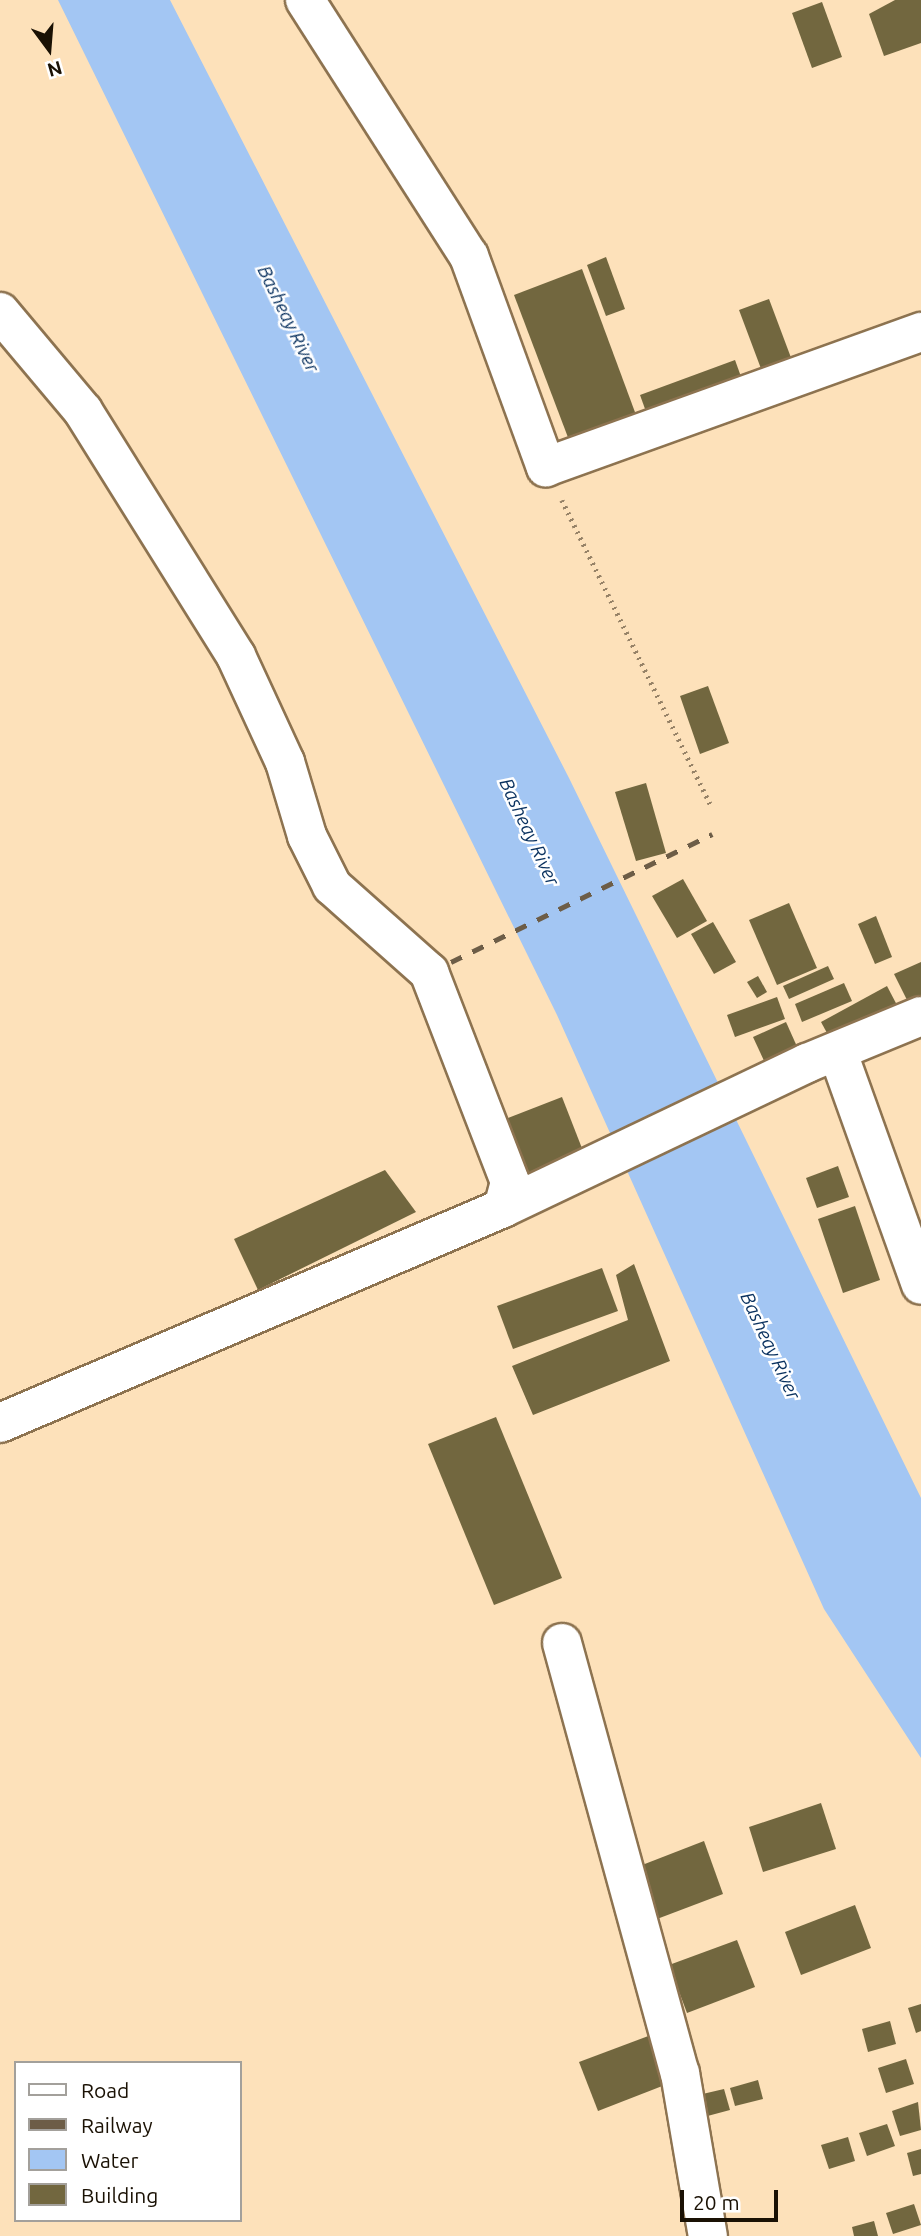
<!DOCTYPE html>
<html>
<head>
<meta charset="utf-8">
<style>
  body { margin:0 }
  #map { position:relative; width:921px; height:2236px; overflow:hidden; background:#fde1ba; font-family:Ubuntu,sans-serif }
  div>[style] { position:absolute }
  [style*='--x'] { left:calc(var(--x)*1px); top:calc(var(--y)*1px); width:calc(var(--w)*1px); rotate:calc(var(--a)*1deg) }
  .water>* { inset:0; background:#a3c6f3 }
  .building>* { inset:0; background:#72673f }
  .path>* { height:4.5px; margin-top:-2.25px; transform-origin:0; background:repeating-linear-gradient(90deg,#968267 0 2px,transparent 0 7px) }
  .roads { filter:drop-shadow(2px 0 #8d7350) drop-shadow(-2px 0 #8d7350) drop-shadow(0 2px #8d7350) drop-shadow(0 -2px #8d7350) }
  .minor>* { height:38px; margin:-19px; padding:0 19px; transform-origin:19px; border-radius:19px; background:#fff }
  .tertiary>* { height:38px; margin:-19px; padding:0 19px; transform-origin:19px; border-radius:19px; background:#fff }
  .rail>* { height:5px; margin-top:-2.5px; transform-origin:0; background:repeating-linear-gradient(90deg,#6d5d47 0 12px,transparent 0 24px) }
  span { translate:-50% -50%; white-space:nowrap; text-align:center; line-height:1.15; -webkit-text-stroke:5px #fff; paint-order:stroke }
  .water-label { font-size:19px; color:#09315f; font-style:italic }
  .legend { position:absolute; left:14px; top:2061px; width:228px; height:161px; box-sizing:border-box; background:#fff; border:2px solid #a3a09b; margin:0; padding:9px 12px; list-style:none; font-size:21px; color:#1a1104 }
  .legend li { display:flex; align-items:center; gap:14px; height:35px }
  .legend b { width:35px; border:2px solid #a3a09b }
  .north { position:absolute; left:14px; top:14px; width:70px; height:70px; -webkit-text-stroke:5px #fff; paint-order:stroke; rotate:164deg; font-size:19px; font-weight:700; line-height:28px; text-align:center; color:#1a1104 }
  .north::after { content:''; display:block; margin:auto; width:24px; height:32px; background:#1a1104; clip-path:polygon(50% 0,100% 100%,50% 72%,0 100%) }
  .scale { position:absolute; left:680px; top:2190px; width:98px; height:32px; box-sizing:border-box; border:4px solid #1a1104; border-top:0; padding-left:9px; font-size:21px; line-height:24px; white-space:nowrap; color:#1a1104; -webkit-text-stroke:5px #fff; paint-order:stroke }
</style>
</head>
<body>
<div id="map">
  <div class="water">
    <div style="clip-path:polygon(58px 0,170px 0,569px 778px,921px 1498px,921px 1758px,824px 1609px,557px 1015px)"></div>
  </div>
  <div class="building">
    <div style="clip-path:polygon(895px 0,921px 0,921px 43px,884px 56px,869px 14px)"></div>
    <div style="clip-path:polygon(822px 2px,842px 57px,812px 68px,792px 13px)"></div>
    <div style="clip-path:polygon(606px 257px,625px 309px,606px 316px,587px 265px)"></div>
    <div style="clip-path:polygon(582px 269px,639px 423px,572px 448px,514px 295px)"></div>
    <div style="clip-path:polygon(769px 299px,793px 363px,763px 374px,739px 310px)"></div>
    <div style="clip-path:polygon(735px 360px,744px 385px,649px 420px,640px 395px)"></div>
    <div style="clip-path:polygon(708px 686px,729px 743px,700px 754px,680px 696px)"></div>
    <div style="clip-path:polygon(646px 783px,666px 853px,636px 861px,615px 792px)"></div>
    <div style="clip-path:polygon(683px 879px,707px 921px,677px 938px,652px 896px)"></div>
    <div style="clip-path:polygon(789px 903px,817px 968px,777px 985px,749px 920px)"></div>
    <div style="clip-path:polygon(876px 916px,892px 957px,875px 964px,858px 924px)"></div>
    <div style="clip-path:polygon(713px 922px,736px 962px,714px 974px,691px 934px)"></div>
    <div style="clip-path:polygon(921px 962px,921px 1010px,914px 1014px,894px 974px)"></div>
    <div style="clip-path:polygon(828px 966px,834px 979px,789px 999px,783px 986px)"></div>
    <div style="clip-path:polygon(758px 976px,767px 992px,757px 998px,747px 982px)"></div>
    <div style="clip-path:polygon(844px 983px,852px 1001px,802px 1022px,795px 1004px)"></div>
    <div style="clip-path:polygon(887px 986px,899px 1009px,833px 1044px,821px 1022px)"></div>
    <div style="clip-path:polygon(777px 997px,785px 1019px,735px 1037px,727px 1015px)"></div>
    <div style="clip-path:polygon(786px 1022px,799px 1051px,766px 1065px,753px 1037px)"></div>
    <div style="clip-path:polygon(562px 1097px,585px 1156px,523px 1180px,500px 1121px)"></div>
    <div style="clip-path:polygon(838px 1166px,849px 1197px,817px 1208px,806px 1178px)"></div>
    <div style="clip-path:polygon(385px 1170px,416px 1212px,258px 1290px,234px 1239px)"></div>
    <div style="clip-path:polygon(855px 1206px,880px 1280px,843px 1293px,818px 1219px)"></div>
    <div style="clip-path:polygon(634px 1264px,670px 1361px,533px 1415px,512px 1366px,628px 1320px,616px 1275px)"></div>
    <div style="clip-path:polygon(602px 1268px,618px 1311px,513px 1349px,497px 1306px)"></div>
    <div style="clip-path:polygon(496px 1417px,562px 1578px,494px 1605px,428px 1444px)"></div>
    <div style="clip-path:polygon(821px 1803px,836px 1849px,763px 1872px,749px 1827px)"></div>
    <div style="clip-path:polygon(704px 1841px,723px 1894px,657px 1919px,637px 1867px)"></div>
    <div style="clip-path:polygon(855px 1905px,871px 1948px,801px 1975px,785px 1932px)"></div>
    <div style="clip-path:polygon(737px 1940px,755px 1987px,687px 2013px,669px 1965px)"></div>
    <div style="clip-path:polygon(921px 2004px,921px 2031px,916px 2033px,908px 2008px)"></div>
    <div style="clip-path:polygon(890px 2021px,896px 2044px,868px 2052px,862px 2029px)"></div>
    <div style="clip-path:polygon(651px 2035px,670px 2083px,598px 2111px,579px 2062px)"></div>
    <div style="clip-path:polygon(906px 2059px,914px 2084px,886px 2093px,878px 2068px)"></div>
    <div style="clip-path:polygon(758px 2080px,763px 2099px,735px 2106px,730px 2088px)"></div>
    <div style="clip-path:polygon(724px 2089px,730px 2110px,700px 2118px,694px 2096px)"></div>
    <div style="clip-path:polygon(918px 2102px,921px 2130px,900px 2136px,892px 2111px)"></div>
    <div style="clip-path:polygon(887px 2124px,895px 2146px,867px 2156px,859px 2133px)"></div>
    <div style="clip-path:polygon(848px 2137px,855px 2161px,829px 2169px,821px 2145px)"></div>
    <div style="clip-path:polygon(921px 2149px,921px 2174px,913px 2176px,907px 2153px)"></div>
    <div style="clip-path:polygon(914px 2204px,921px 2225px,893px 2234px,886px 2213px)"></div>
    <div style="clip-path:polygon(874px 2221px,878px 2236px,854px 2236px,852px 2227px)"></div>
  </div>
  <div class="path">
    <div style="--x:562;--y:500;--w:342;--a:64"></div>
  </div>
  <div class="roads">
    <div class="minor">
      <div style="--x:305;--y:0;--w:304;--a:57.4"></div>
      <div style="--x:469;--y:256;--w:225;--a:70"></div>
      <div style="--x:546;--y:467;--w:399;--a:-19.8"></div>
      <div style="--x:0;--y:312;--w:129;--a:50"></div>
      <div style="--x:83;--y:411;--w:289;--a:58"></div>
      <div style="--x:236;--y:656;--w:117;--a:65.2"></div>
      <div style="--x:285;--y:762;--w:77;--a:73.4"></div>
      <div style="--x:307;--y:836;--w:56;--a:63.4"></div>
      <div style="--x:332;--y:886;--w:130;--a:41.6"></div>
      <div style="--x:429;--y:972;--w:225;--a:68.9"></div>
      <div style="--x:510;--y:1182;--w:27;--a:105"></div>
      <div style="--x:838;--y:1053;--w:246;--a:70.3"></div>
      <div style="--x:562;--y:1643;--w:446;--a:74.7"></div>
      <div style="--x:680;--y:2073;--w:165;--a:80.3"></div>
    </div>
    <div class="tertiary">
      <div style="--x:0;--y:1423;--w:547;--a:-23.14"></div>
      <div style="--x:503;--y:1208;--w:337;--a:-25.5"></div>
      <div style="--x:807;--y:1063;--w:123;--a:-22.4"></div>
    </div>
  </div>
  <div class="rail">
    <div style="--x:451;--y:962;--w:291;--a:-26.1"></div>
  </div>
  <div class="water-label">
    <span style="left:288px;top:319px;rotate:64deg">Basheay River</span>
    <span style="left:529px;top:832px;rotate:65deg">Basheay River</span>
    <span style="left:770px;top:1346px;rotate:65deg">Basheay River</span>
  </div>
  <ul class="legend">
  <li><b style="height:9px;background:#fff"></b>Road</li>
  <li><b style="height:9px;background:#6d5d47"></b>Railway</li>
  <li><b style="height:19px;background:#a3c6f3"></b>Water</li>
  <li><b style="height:19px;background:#72673f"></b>Building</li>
  </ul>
  <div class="north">N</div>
  <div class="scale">20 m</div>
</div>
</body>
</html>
